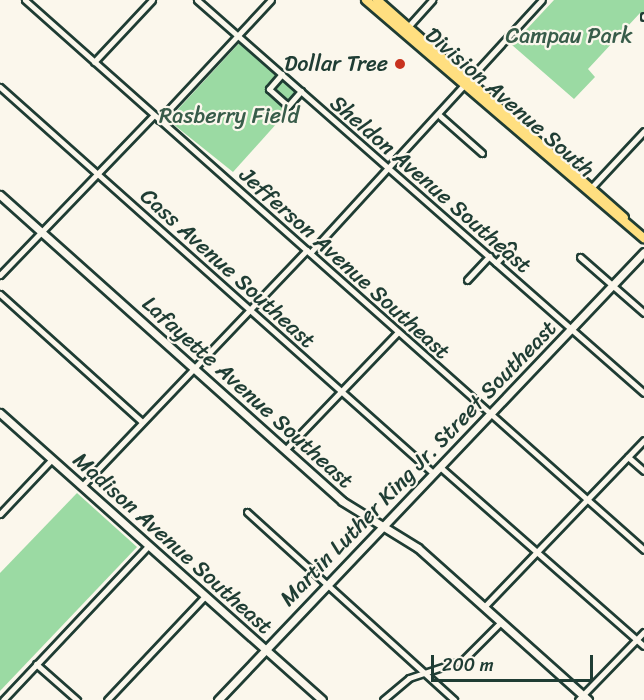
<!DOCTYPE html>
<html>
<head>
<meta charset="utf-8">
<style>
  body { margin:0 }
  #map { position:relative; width:644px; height:700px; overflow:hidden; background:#fbf7ec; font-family:Sriracha,sans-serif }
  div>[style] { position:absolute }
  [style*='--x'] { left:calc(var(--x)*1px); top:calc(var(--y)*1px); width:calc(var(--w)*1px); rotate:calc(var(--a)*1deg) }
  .green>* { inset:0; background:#9bdaa3 }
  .roads { filter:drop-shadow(2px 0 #1f3d34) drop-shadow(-2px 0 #1f3d34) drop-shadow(0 2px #1f3d34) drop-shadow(0 -2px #1f3d34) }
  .street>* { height:5px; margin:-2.5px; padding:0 2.5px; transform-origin:2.5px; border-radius:2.5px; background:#fbf7ec }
  .secondary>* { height:7px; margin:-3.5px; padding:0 3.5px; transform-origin:3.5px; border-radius:3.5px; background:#fbf7ec }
  .primary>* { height:8px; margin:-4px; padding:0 4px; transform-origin:4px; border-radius:4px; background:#ffdf80 }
  .dots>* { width:16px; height:16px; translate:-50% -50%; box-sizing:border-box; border:3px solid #fbf7ec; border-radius:50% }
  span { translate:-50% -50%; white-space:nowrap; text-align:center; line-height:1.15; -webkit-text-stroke:4.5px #fbf7ec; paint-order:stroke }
  .park-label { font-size:22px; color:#385c4a }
  .poi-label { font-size:22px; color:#1f3d34 }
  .right { translate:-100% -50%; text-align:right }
  .street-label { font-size:22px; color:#1f3d34 }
  .scale { position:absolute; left:431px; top:655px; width:162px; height:27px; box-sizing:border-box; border:3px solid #1f3d34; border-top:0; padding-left:8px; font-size:18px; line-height:21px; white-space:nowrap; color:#1f3d34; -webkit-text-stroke:4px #fbf7ec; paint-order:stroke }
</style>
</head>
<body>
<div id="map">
  <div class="green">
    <div style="clip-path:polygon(554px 0,644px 0,644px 16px,640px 13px,588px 69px,595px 77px,574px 99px,512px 45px)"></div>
    <div style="clip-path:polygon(242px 40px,304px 93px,233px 172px,168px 120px)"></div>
    <div style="clip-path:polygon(77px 493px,137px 547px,0 691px,0 573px)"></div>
  </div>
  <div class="roads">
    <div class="street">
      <div style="--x:25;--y:0;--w:828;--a:41.62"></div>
      <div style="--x:197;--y:0;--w:595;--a:41.32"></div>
      <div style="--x:644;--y:16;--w:1;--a:90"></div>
      <div style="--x:407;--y:28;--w:38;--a:-48"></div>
      <div style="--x:94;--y:62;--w:85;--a:-46.9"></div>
      <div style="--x:282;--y:74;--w:20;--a:131"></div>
      <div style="--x:269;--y:89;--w:25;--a:42"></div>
      <div style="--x:288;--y:106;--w:20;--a:-49"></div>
      <div style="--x:0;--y:87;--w:581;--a:41.72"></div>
      <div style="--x:440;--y:116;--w:56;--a:41.4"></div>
      <div style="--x:159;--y:120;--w:164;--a:-47"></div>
      <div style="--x:590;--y:189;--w:79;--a:-47"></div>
      <div style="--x:310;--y:253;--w:343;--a:-47.5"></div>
      <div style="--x:580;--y:257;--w:85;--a:41.2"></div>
      <div style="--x:496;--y:263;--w:23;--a:-47"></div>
      <div style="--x:0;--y:275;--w:222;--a:-46.1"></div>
      <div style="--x:467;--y:280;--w:33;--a:-47"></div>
      <div style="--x:0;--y:294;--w:191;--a:42"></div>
      <div style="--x:285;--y:450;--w:163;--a:-46.2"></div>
      <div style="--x:628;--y:457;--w:21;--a:41"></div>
      <div style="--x:440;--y:467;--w:271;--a:41.3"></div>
      <div style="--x:82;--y:486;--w:326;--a:-46.4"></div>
      <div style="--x:247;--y:512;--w:280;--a:42.2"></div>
      <div style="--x:0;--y:514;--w:74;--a:-46.6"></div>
      <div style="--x:484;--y:607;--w:231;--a:-46.2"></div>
      <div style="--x:36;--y:664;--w:55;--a:41.3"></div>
      <div style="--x:3;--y:700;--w:212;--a:-46.7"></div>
      <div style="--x:107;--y:700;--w:143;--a:-46.7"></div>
      <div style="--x:383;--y:700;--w:34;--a:-40"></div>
      <div style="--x:409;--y:678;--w:57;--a:-18.4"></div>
      <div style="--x:463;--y:660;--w:54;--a:-45"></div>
      <div style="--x:578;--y:700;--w:95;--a:-45.9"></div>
    </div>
    <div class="secondary">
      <div style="--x:0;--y:195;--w:459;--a:41.8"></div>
      <div style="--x:342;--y:501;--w:89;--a:31.7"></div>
      <div style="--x:418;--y:548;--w:228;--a:41.8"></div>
      <div style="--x:0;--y:413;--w:431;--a:41.7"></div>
      <div style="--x:218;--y:700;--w:618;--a:-46.44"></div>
    </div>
    <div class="primary">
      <div style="--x:366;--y:0;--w:366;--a:40.6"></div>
      <div style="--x:377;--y:0;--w:329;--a:41.4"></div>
    </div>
  </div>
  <div class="dots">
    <div style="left:400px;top:64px;background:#c8321e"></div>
  </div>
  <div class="park-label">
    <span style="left:569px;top:36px">Campau Park</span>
    <span style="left:229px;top:116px">Rasberry Field</span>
  </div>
  <div class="poi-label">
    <span class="right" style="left:388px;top:64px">Dollar Tree</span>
  </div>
  <div class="street-label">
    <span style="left:510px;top:102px;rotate:41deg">Division Avenue South</span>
    <span style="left:431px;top:184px;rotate:41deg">Sheldon Avenue Southeast</span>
    <span style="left:345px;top:263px;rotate:42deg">Jefferson Avenue Southeast</span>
    <span style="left:228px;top:268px;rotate:42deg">Cass Avenue Southeast</span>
    <span style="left:248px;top:392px;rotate:42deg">Lafayette Avenue Southeast</span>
    <span style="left:418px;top:463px;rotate:-46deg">Martin Luther King Jr. Street Southeast</span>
    <span style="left:173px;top:543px;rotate:42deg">Madison Avenue Southeast</span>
  </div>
  <div class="scale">200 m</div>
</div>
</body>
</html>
